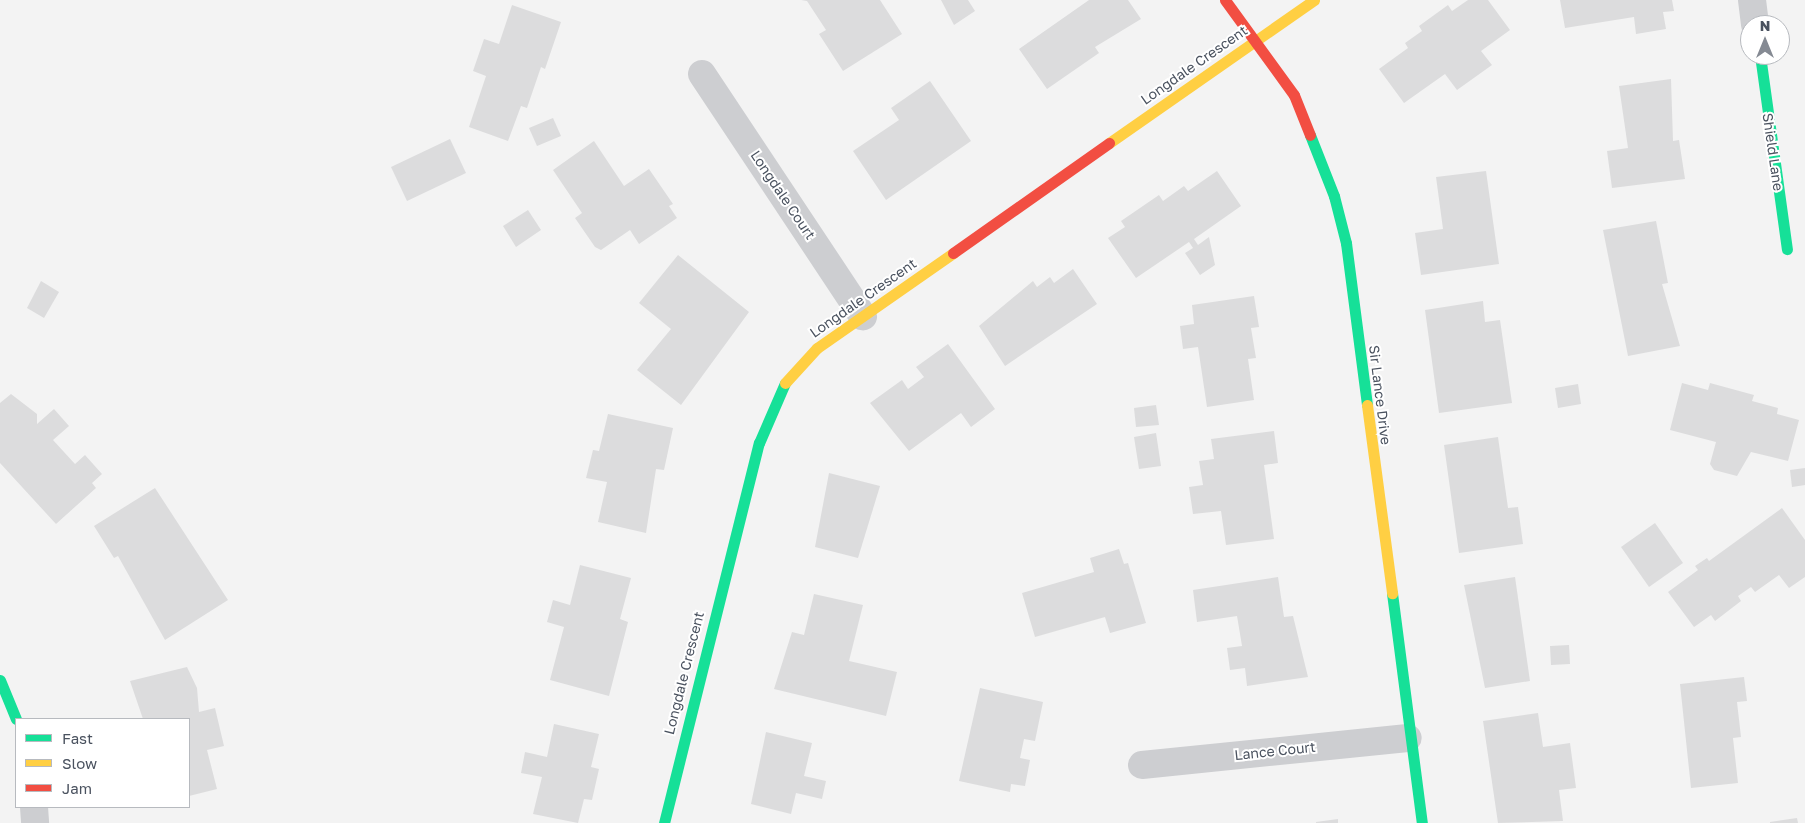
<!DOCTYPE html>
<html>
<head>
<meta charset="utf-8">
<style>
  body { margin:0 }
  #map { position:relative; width:1805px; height:823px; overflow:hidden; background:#f3f3f3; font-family:"Golos Text",sans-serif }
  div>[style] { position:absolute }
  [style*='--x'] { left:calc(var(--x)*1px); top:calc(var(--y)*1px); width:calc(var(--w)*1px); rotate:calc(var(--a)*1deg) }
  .building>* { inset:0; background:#dcdcdd }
  .street>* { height:28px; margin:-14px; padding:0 14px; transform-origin:14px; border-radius:14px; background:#cdced1 }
  .fast>* { height:11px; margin:-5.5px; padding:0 5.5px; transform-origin:5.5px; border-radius:5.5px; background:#16e098 }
  .slow>* { height:11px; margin:-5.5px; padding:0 5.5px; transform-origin:5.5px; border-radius:5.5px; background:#ffcf43 }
  .jam>* { height:11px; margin:-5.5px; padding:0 5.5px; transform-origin:5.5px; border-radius:5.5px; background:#f24e42 }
  span { translate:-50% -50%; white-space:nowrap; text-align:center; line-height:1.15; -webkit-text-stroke:4px #fff; paint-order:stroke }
  .street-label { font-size:14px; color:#4a525f }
  .legend { position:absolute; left:15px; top:718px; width:175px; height:90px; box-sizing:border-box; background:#fff; border:1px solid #b7babf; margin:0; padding:6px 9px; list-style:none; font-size:15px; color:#4a525f }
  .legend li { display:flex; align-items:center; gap:10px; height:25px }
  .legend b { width:25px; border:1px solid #b7babf }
  .north { position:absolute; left:1740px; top:15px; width:50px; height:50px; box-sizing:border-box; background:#fff; border:1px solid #b7babf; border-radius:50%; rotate:0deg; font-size:14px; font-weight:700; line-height:20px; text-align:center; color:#4a525f }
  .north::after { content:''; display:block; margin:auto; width:18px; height:22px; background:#858a93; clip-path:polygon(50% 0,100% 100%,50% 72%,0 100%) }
</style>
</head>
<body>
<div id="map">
  <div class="building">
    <div style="clip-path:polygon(801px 0,880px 0,902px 34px,843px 71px,819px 34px,826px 30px,807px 1px)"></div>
    <div style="clip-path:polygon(941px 0,968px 0,975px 11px,954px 25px)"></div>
    <div style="clip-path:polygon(1089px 0,1128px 0,1141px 19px,1095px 47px,1099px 53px,1047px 89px,1019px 49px)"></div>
    <div style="clip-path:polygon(1468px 0,1488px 0,1510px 30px,1481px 51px,1492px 65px,1457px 90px,1445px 74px,1404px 103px,1379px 69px,1408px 48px,1405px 43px,1422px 31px,1419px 26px,1448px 5px,1452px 11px)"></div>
    <div style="clip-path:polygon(1560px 0,1672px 0,1674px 11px,1663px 12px,1666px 29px,1636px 34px,1634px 17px,1565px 28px)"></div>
    <div style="clip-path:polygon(512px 5px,561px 22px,545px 69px,541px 67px,527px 108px,521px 106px,508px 141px,469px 127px,486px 76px,473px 71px,484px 39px,499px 44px)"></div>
    <div style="clip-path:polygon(1671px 79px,1673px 141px,1679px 140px,1685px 179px,1612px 188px,1607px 151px,1628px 148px,1619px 86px)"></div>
    <div style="clip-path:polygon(930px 81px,971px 141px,886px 200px,853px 151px,899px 120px,891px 108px)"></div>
    <div style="clip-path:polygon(553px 118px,561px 136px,537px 146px,529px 128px)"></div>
    <div style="clip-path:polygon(450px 139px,466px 173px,407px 201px,391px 167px)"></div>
    <div style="clip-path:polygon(594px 141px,624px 186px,649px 169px,673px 204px,669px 206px,677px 218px,639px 244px,630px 230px,601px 250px,595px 247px,575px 218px,582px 213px,553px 170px)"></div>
    <div style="clip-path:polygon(1217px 171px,1241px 206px,1194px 239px,1198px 245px,1209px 237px,1215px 265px,1200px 275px,1185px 253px,1193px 248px,1189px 242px,1136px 278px,1108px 238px,1125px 227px,1121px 221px,1159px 195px,1163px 201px,1184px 186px,1188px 191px)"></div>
    <div style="clip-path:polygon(1486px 171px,1499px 264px,1421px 275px,1415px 233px,1443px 229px,1436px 177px)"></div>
    <div style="clip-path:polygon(528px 210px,541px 230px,516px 247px,503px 226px)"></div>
    <div style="clip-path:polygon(1656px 221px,1668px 283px,1662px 284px,1680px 346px,1628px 356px,1603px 230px)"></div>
    <div style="clip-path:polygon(678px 255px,749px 312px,681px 405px,637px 370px,671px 329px,639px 303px)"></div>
    <div style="clip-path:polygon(1073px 269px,1097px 304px,1005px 366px,979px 326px,1033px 281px,1037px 287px,1050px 277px,1054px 283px)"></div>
    <div style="clip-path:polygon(41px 281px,59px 292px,44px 318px,27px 308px)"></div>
    <div style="clip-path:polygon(1254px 296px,1259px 327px,1251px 328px,1256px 358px,1248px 359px,1254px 400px,1207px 407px,1198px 347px,1183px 349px,1180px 326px,1194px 324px,1192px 305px)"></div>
    <div style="clip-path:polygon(1483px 301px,1485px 322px,1500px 320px,1512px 403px,1439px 413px,1425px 310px)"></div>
    <div style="clip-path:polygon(948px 344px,995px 409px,971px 427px,961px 413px,909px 451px,870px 403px,902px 380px,908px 389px,924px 377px,916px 367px)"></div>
    <div style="clip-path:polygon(1682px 383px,1708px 390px,1710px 383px,1754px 395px,1752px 401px,1778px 408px,1777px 414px,1799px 420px,1788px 461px,1751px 452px,1737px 476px,1714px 470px,1710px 464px,1716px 442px,1670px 430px)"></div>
    <div style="clip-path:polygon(1578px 384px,1581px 404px,1558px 408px,1555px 388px)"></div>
    <div style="clip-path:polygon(11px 394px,37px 414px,37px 424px,54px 409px,69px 426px,53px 440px,75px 464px,85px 455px,102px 474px,92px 483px,96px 488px,56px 524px,0 463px,0 403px)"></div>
    <div style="clip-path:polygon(1156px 405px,1159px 425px,1136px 427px,1134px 408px)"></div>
    <div style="clip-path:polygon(608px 414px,673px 428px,664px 470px,656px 469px,646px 533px,598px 522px,607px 482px,586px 478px,593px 450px,599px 451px)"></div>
    <div style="clip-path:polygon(1274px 431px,1278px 463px,1264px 465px,1274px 539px,1226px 545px,1221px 511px,1193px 514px,1189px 487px,1203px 485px,1199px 461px,1214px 459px,1211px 439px)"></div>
    <div style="clip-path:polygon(1156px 433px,1161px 466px,1139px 469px,1134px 437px)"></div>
    <div style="clip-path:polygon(1498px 437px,1508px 508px,1518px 507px,1523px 544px,1459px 553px,1444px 445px)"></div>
    <div style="clip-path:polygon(1805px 468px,1805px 485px,1792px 487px,1790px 470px)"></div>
    <div style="clip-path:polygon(829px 473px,880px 486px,858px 558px,815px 547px)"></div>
    <div style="clip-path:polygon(155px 488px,228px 600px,165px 640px,118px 556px,114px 558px,94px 526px)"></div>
    <div style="clip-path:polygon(1782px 508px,1805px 540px,1805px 577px,1789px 588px,1779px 575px,1755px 592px,1751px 587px,1738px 596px,1741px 601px,1715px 621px,1711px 615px,1694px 627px,1668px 592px,1698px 570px,1695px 566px,1707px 558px,1709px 561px)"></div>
    <div style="clip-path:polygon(1655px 523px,1683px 563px,1649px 587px,1621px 547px)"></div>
    <div style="clip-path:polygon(1119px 549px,1124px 564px,1128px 563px,1146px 623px,1110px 633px,1105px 617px,1035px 637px,1022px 593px,1094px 572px,1090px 558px)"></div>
    <div style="clip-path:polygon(580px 565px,631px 578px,620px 619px,628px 622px,609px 696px,550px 680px,564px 627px,547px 622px,553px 600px,570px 605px)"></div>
    <div style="clip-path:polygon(1278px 577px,1284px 617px,1293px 616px,1308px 677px,1247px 686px,1245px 668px,1230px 670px,1227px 648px,1242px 646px,1237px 616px,1197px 622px,1193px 590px)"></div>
    <div style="clip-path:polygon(1515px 577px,1530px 681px,1485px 688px,1464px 585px)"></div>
    <div style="clip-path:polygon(814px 594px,863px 605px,849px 661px,897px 672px,886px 716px,774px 689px,792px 632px,804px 635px)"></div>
    <div style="clip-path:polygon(1569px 645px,1570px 664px,1551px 665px,1550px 646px)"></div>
    <div style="clip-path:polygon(187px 667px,197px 688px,199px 712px,215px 708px,224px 746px,207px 750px,217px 789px,189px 796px,189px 719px,143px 719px,130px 681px)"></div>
    <div style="clip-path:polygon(1744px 677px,1747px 701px,1737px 702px,1741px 737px,1733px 738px,1738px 783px,1691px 788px,1680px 684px)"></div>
    <div style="clip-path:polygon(980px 688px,1043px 702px,1035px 741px,1024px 739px,1020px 758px,1030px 760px,1025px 786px,1011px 784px,1010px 792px,959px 781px)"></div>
    <div style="clip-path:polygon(1538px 713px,1543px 747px,1570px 743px,1576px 788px,1559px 790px,1563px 821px,1498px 823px,1483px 721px)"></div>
    <div style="clip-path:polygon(554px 724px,599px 734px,591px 767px,599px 769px,592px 800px,584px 799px,578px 823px,533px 814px,542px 777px,521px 773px,525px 752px,547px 757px)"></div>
    <div style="clip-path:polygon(766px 732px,812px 743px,804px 776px,826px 781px,822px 799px,796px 793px,791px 814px,751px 804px)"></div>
    <div style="clip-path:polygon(1797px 818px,1798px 823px,1770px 823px,1770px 822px)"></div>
    <div style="clip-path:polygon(1338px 819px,1338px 823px,1316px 823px,1316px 822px)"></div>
  </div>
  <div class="street">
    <div style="--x:1752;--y:0;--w:25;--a:83"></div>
    <div style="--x:702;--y:74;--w:291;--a:56.4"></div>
    <div style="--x:1142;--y:765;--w:267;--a:-5.8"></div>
    <div style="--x:34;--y:807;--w:16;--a:86"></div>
  </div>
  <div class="fast">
    <div style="--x:1760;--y:55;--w:196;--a:82.1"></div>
    <div style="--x:1310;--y:135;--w:66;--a:68.5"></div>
    <div style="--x:1334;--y:196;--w:49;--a:75.7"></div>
    <div style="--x:1346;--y:243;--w:163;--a:82.6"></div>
    <div style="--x:1392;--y:593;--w:232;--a:82.6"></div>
    <div style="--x:0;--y:680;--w:42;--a:67.7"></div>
    <div style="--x:664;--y:823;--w:392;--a:-76"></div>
    <div style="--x:759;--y:443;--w:65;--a:-66.6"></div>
  </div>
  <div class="slow">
    <div style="--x:1109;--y:143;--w:250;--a:-34.9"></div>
    <div style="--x:785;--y:383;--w:47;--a:-47.6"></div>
    <div style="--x:817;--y:348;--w:166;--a:-34.9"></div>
    <div style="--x:1367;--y:405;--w:190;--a:82.4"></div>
  </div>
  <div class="jam">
    <div style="--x:1225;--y:0;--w:117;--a:54"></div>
    <div style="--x:1294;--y:95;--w:43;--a:68.2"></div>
    <div style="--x:953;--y:253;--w:191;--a:-35.2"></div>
  </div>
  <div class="street-label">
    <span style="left:1194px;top:65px;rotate:-35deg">Longdale Crescent</span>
    <span style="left:1773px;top:152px;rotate:82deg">Shield Lane</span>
    <span style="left:783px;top:195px;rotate:56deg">Longdale Court</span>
    <span style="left:863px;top:298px;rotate:-35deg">Longdale Crescent</span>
    <span style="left:1380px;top:395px;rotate:83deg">Sir Lance Drive</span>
    <span style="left:684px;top:673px;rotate:-76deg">Longdale Crescent</span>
    <span style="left:1275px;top:751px;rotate:-6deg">Lance Court</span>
  </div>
  <ul class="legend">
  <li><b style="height:6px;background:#16e098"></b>Fast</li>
  <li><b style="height:6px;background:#ffcf43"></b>Slow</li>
  <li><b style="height:6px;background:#f24e42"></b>Jam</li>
  </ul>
  <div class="north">N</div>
</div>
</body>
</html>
